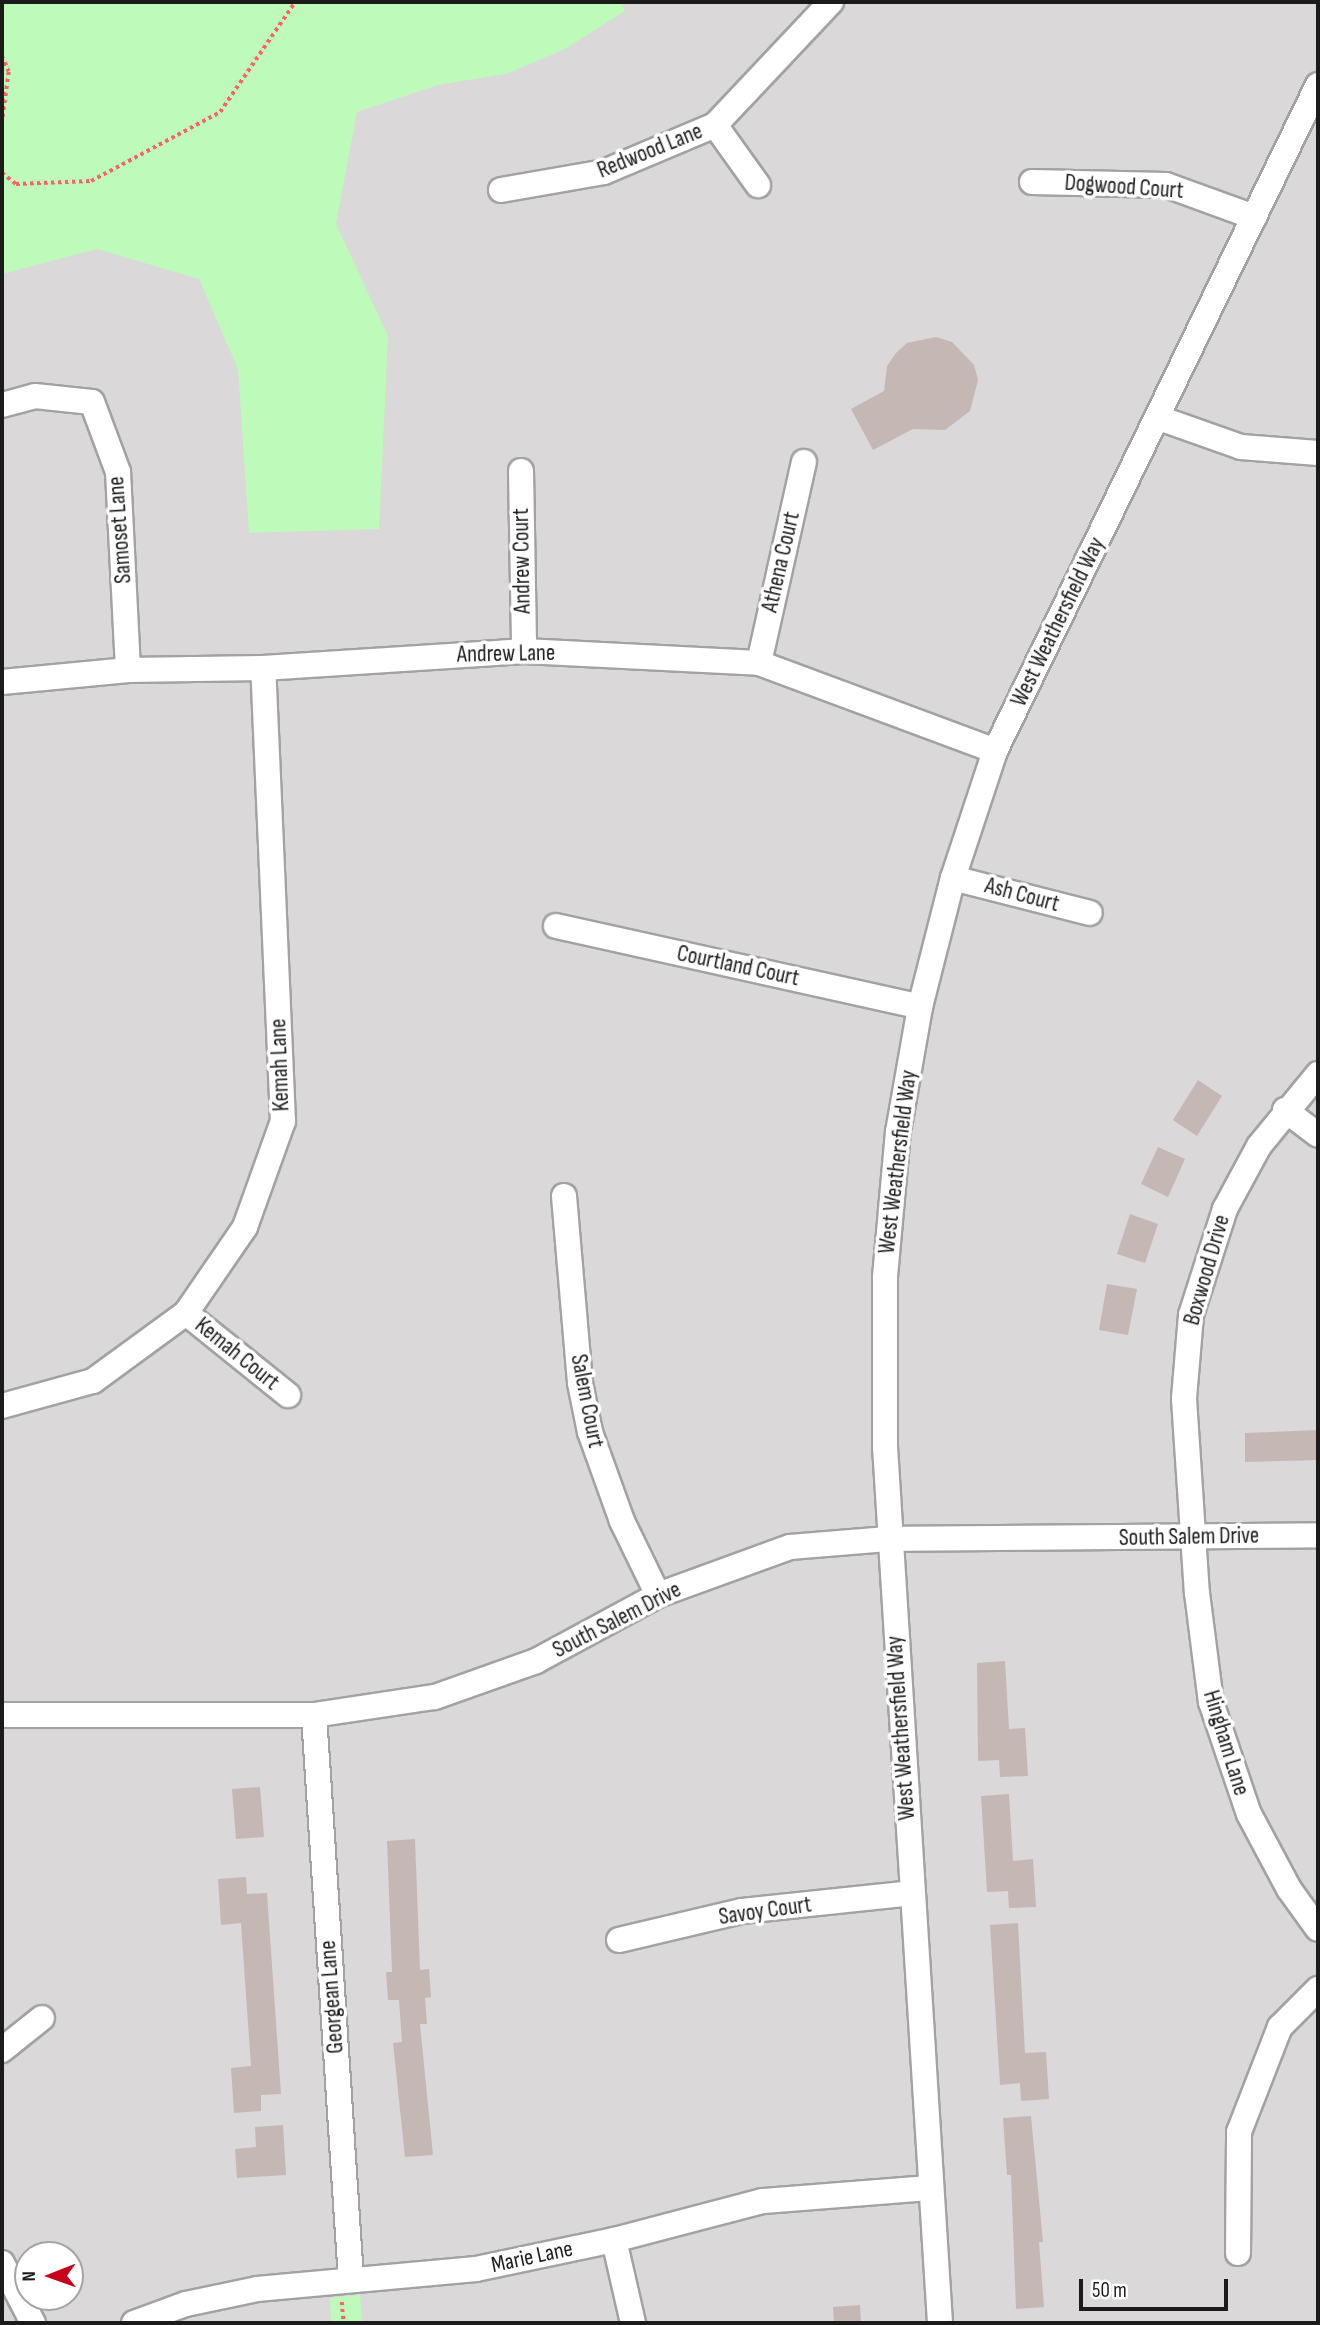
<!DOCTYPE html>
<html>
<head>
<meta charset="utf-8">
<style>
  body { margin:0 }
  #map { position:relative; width:1320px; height:2325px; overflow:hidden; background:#ede7e0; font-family:"Sofia Sans Condensed",sans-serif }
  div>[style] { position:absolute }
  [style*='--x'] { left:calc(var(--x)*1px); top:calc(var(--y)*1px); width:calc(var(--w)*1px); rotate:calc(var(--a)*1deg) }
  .residential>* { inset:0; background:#dad8d8 }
  .park>* { inset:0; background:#befaba }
  .building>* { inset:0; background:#c5b8b4 }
  .path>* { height:3.5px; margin-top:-1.75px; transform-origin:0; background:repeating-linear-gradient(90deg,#fd6268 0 3.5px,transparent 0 7px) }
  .roads { filter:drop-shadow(2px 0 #a2a2a2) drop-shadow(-2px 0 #a2a2a2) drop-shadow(0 2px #a2a2a2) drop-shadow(0 -2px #a2a2a2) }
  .minor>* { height:24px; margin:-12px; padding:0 12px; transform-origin:12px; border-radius:12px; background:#fff }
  span { translate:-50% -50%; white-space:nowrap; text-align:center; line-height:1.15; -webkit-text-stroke:7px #fff; paint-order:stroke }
  .street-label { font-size:23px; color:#1b1b1b }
  .frame { position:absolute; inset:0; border:4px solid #1b1b1b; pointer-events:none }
  .north { position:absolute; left:14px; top:2241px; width:70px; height:70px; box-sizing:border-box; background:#fff; border:2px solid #a4a4a4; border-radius:50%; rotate:269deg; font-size:19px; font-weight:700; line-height:28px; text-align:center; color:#1b1b1b }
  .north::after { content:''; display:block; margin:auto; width:24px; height:32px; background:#c7001c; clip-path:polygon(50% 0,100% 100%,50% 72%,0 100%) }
  .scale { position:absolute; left:1079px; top:2279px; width:149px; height:32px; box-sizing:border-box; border:4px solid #1b1b1b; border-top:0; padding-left:9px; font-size:21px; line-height:24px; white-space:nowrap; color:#1b1b1b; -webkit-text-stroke:5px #fff; paint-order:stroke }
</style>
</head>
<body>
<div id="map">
  <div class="residential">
    <div style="clip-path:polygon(evenodd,2px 2px,1318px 2px,1318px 2323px,2px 2323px,2px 2px,28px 2255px,70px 2255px,70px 2297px,28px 2297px,28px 2255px)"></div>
  </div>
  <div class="park">
    <div style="clip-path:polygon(2px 2px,621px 2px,625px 11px,565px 49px,506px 74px,438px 85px,357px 112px,336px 224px,388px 336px,379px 529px,249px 533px,238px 369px,199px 279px,97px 249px,2px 274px)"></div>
    <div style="clip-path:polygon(360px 2295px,362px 2323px,331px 2323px,330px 2298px)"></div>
  </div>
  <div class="building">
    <div style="clip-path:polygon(936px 337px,952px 342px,974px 365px,978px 380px,970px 411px,945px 430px,913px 429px,873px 450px,851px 409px,884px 391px,887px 366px,896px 353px,907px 343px)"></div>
    <div style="clip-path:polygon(1198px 1080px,1222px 1096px,1197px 1136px,1173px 1120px)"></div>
    <div style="clip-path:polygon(1158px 1147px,1185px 1159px,1168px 1197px,1141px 1184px)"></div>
    <div style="clip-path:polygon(1130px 1214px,1158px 1224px,1145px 1263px,1117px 1254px)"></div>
    <div style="clip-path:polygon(1107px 1284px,1137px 1289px,1128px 1335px,1099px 1330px)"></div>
    <div style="clip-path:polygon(1318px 1430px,1318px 1460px,1245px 1462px,1245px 1433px)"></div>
    <div style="clip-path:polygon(1005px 1661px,1009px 1729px,1025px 1728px,1028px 1776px,1000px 1777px,999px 1760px,978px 1761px,977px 1663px)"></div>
    <div style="clip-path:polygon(260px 1787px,264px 1837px,236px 1839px,232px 1789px)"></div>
    <div style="clip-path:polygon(1009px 1794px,1013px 1861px,1033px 1859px,1036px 1907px,1009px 1908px,1008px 1891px,987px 1892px,981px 1796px)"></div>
    <div style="clip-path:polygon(415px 1839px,420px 1970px,429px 1969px,431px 1997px,425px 1998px,427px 2024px,420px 2024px,433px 2155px,405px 2157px,393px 2043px,402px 2042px,399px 2000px,388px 2000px,386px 1972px,392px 1972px,387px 1841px)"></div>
    <div style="clip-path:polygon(246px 1877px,247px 1894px,267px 1893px,281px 2094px,261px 2095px,261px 2111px,234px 2113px,231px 2068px,251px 2066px,241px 1923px,221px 1925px,218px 1879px)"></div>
    <div style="clip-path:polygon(1018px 1923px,1025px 2053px,1046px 2052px,1049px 2099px,1021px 2101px,1020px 2083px,1000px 2085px,990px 1925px)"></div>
    <div style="clip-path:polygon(1031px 2116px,1043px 2242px,1039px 2242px,1044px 2307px,1016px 2309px,1011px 2175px,1007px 2175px,1003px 2118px)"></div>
    <div style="clip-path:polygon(283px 2125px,286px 2175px,237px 2178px,235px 2149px,256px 2147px,255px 2127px)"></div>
    <div style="clip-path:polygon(860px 2305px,861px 2323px,834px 2323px,833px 2307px)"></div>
  </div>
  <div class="path">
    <div style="--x:2;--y:56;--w:17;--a:66"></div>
    <div style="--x:9;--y:72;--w:51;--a:97.8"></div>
    <div style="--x:2;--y:173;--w:18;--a:38"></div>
    <div style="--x:16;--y:184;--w:75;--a:-2.3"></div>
    <div style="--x:91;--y:181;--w:146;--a:-28.1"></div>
    <div style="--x:220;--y:112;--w:133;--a:-55.7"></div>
    <div style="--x:342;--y:2302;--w:21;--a:85"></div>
  </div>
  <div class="roads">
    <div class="minor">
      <div style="--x:715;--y:125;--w:74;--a:54.4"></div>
      <div style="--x:1032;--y:182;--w:134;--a:1.3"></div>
      <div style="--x:1166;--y:185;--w:94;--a:20"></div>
      <div style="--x:501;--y:190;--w:105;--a:-9.9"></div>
      <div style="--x:604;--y:172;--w:121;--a:-22.9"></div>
      <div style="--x:715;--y:125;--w:169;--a:-46.7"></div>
      <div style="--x:2;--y:405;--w:34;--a:-15"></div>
      <div style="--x:35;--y:396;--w:57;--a:6"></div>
      <div style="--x:92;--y:402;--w:75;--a:69.6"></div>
      <div style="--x:118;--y:472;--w:198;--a:87.1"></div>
      <div style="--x:1159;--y:418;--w:87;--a:19.5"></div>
      <div style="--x:1241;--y:447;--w:77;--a:4.5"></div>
      <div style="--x:521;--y:471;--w:180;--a:89"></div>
      <div style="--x:759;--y:663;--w:206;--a:-77.4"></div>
      <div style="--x:2;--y:682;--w:127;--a:-5.4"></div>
      <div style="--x:128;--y:670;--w:135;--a:-0.8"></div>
      <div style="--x:263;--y:668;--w:262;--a:-3.7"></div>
      <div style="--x:524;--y:651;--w:235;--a:2.9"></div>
      <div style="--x:759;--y:663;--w:252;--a:20.4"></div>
      <div style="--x:953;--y:878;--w:141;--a:14.3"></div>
      <div style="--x:556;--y:926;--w:373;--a:12.5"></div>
      <div style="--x:1318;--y:1074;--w:93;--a:129.3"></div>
      <div style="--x:1259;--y:1146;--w:72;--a:118.4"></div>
      <div style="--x:1225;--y:1209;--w:111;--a:107.8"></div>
      <div style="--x:1191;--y:1315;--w:84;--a:94.8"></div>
      <div style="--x:1184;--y:1399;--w:194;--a:86.2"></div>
      <div style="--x:1197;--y:1593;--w:110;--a:82.7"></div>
      <div style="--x:1211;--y:1702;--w:118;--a:71.3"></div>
      <div style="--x:1249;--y:1814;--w:85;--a:61.9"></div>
      <div style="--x:1289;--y:1889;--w:49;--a:54.1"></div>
      <div style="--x:1285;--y:1110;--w:41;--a:37.1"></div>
      <div style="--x:564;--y:1196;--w:188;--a:85.1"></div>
      <div style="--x:580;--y:1383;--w:50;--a:78.5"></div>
      <div style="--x:590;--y:1432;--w:95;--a:70.2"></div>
      <div style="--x:622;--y:1521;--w:82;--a:64.1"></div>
      <div style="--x:186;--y:1313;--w:131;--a:38.8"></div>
      <div style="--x:2;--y:1406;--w:94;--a:-15.4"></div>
      <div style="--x:93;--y:1381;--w:115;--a:-36.2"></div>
      <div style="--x:186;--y:1313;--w:104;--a:-55.5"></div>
      <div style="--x:245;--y:1227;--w:113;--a:-70.3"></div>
      <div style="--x:283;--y:1121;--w:453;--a:-92.5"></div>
      <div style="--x:2;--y:1715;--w:312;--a:0"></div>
      <div style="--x:314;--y:1715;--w:122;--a:-8.5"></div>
      <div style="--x:435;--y:1697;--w:107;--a:-19.6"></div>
      <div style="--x:536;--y:1661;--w:139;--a:-28.4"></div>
      <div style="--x:658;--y:1595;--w:140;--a:-20"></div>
      <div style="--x:790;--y:1547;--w:98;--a:-4.7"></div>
      <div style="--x:888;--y:1539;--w:430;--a:-0.5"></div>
      <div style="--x:314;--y:1715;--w:565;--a:86.25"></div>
      <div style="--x:619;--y:1940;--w:126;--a:-13.3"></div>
      <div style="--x:742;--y:1911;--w:172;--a:-6"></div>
      <div style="--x:2;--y:2050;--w:51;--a:-38.7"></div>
      <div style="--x:614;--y:2240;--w:85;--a:77.1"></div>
      <div style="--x:1238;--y:2253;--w:121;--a:-89.5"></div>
      <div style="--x:1239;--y:2132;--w:113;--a:-68.7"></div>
      <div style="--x:1280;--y:2027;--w:54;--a:-45"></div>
      <div style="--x:2;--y:2263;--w:68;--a:62.7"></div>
      <div style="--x:134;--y:2323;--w:55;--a:-20.1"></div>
      <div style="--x:186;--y:2304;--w:73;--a:-11.9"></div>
      <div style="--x:257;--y:2289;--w:220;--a:-5.2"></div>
      <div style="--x:476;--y:2269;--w:141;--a:-11.9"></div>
      <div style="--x:614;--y:2240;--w:154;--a:-14.7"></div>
      <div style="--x:763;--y:2201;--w:167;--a:-4.5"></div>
      <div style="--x:940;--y:2323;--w:878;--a:-93.59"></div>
      <div style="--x:885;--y:1447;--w:170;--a:-90"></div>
      <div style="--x:885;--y:1277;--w:146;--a:-84.9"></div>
      <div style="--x:898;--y:1132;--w:127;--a:-80"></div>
      <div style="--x:920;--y:1007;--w:133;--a:-75.7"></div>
      <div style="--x:953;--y:878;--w:134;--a:-71.7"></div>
      <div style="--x:995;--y:751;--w:740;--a:-64.13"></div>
    </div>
  </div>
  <div class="street-label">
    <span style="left:650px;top:151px;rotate:-22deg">Redwood Lane</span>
    <span style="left:1124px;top:187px;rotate:4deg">Dogwood Court</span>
    <span style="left:120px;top:530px;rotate:-94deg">Samoset Lane</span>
    <span style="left:522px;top:561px;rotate:-91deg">Andrew Court</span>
    <span style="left:781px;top:562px;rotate:-77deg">Athena Court</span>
    <span style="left:1058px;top:622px;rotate:-64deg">West Weathersfield Way</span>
    <span style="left:506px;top:654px;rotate:-1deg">Andrew Lane</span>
    <span style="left:1022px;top:895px;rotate:15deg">Ash Court</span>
    <span style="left:738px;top:966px;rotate:12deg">Courtland Court</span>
    <span style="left:280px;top:1065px;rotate:-92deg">Kemah Lane</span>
    <span style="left:898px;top:1162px;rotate:-83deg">West Weathersfield Way</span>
    <span style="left:1207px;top:1270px;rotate:-74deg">Boxwood Drive</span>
    <span style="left:237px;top:1354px;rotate:39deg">Kemah Court</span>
    <span style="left:587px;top:1401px;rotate:79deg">Salem Court</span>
    <span style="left:1189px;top:1537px;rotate:-1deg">South Salem Drive</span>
    <span style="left:617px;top:1620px;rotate:-27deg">South Salem Drive</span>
    <span style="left:901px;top:1728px;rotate:-94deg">West Weathersfield Way</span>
    <span style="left:1226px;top:1743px;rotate:73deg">Hingham Lane</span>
    <span style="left:765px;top:1911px;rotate:-8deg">Savoy Court</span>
    <span style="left:332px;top:1997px;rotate:-94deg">Georgean Lane</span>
    <span style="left:532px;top:2257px;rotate:-12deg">Marie Lane</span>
  </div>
  <div class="frame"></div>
  <div class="north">N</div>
  <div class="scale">50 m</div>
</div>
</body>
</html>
